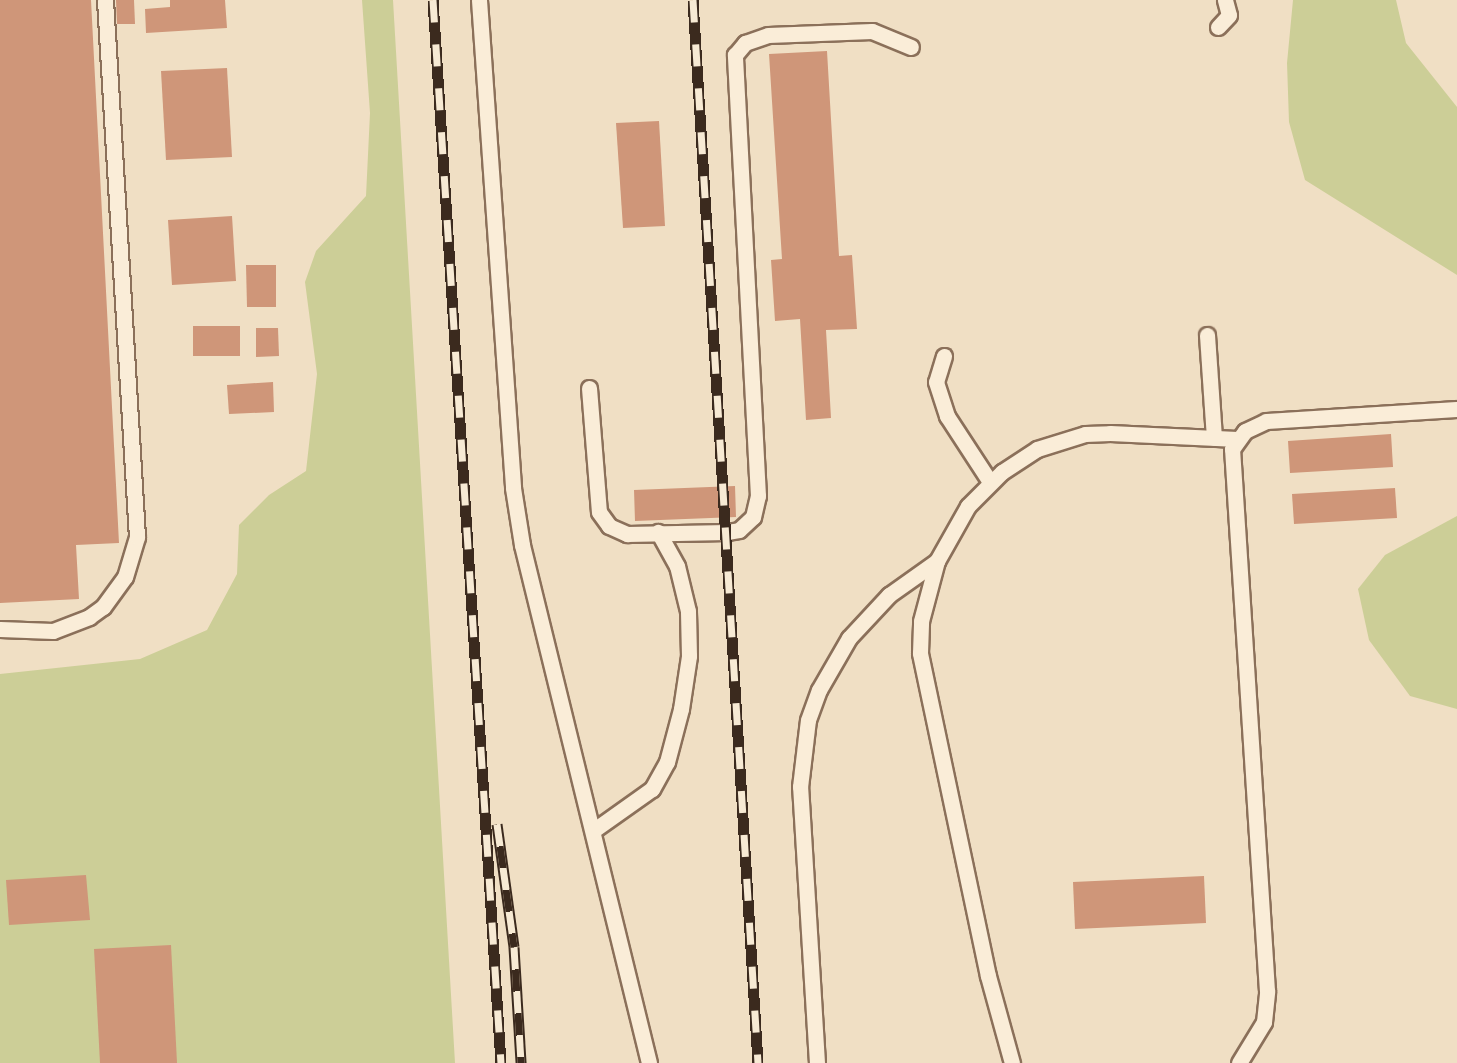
<!DOCTYPE html>
<html>
<head>
<meta charset="utf-8">
<style>
  body { margin:0 }
  #map { position:relative; width:1457px; height:1063px; overflow:hidden; background:#f0dfc4; font-family:Literata,serif }
  div>[style] { position:absolute }
  [style*='--x'] { left:calc(var(--x)*1px); top:calc(var(--y)*1px); width:calc(var(--w)*1px); rotate:calc(var(--a)*1deg) }
  .green>* { inset:0; background:#ccce97 }
  .building>* { inset:0; background:#cf9679 }
  .roads { filter:drop-shadow(2px 0 #8b705a) drop-shadow(-2px 0 #8b705a) drop-shadow(0 2px #8b705a) drop-shadow(0 -2px #8b705a) }
  .service>* { height:15px; margin:-7.5px; padding:0 7.5px; transform-origin:7.5px; border-radius:7.5px; background:#faedd8 }
  .rail>* { height:11px; margin-top:-5.5px; transform-origin:0; background:repeating-linear-gradient(90deg,#f7ead4 0 22px,#3b2a1e 0 44px); box-sizing:border-box; border-block:2px solid #3b2a1e }
  span { translate:-50% -50%; white-space:nowrap; text-align:center; line-height:1.15; -webkit-text-stroke:8px #f7ead4; paint-order:stroke }
</style>
</head>
<body>
<div id="map">
  <div class="green">
    <div style="clip-path:polygon(362px 0,393px 0,455px 1063px,0 1063px,0 674px,140px 659px,207px 630px,237px 574px,239px 525px,269px 495px,306px 471px,317px 374px,305px 282px,316px 251px,366px 196px,370px 113px)"></div>
    <div style="clip-path:polygon(1293px 0,1396px 0,1406px 43px,1457px 107px,1457px 275px,1305px 180px,1289px 122px,1287px 63px)"></div>
    <div style="clip-path:polygon(1457px 516px,1457px 709px,1410px 696px,1369px 640px,1358px 589px,1385px 555px)"></div>
  </div>
  <div class="building">
    <div style="clip-path:polygon(0 0,91px 0,119px 543px,76px 545px,79px 599px,0 603px)"></div>
    <div style="clip-path:polygon(116px 0,134px 0,135px 24px,117px 24px)"></div>
    <div style="clip-path:polygon(170px 0,225px 0,227px 28px,146px 33px,145px 9px,170px 7px)"></div>
    <div style="clip-path:polygon(827px 51px,839px 256px,852px 255px,857px 329px,826px 330px,831px 418px,806px 420px,800px 319px,775px 321px,771px 260px,782px 259px,769px 54px)"></div>
    <div style="clip-path:polygon(227px 68px,232px 157px,166px 160px,161px 71px)"></div>
    <div style="clip-path:polygon(659px 121px,665px 226px,623px 228px,616px 123px)"></div>
    <div style="clip-path:polygon(232px 216px,236px 281px,172px 285px,168px 220px)"></div>
    <div style="clip-path:polygon(246px 265px,276px 265px,276px 307px,247px 307px)"></div>
    <div style="clip-path:polygon(193px 326px,240px 326px,240px 356px,193px 356px)"></div>
    <div style="clip-path:polygon(256px 328px,278px 328px,279px 356px,256px 357px)"></div>
    <div style="clip-path:polygon(273px 382px,274px 412px,229px 414px,227px 385px)"></div>
    <div style="clip-path:polygon(1391px 434px,1393px 467px,1290px 473px,1288px 441px)"></div>
    <div style="clip-path:polygon(735px 486px,736px 517px,635px 521px,634px 490px)"></div>
    <div style="clip-path:polygon(1395px 488px,1397px 518px,1294px 524px,1292px 494px)"></div>
    <div style="clip-path:polygon(86px 875px,90px 920px,9px 925px,6px 880px)"></div>
    <div style="clip-path:polygon(1204px 876px,1206px 923px,1075px 929px,1073px 882px)"></div>
    <div style="clip-path:polygon(171px 945px,177px 1063px,100px 1063px,94px 949px)"></div>
  </div>
  <div class="roads">
    <div class="service">
      <div style="--x:479;--y:0;--w:489;--a:86"></div>
      <div style="--x:513;--y:488;--w:58;--a:81"></div>
      <div style="--x:522;--y:545;--w:533;--a:76.22"></div>
      <div style="--x:1218;--y:27;--w:16;--a:-47"></div>
      <div style="--x:1229;--y:15;--w:16;--a:-105"></div>
      <div style="--x:1207;--y:335;--w:103;--a:86.1"></div>
      <div style="--x:944;--y:356;--w:27;--a:107"></div>
      <div style="--x:936;--y:382;--w:36;--a:72"></div>
      <div style="--x:947;--y:416;--w:79;--a:56.9"></div>
      <div style="--x:589;--y:388;--w:124;--a:85.4"></div>
      <div style="--x:599;--y:512;--w:17;--a:54"></div>
      <div style="--x:609;--y:526;--w:20;--a:24"></div>
      <div style="--x:627;--y:534;--w:100;--a:-1.1"></div>
      <div style="--x:727;--y:532;--w:12;--a:-9"></div>
      <div style="--x:739;--y:530;--w:19;--a:-43"></div>
      <div style="--x:753;--y:517;--w:22;--a:-77"></div>
      <div style="--x:758;--y:496;--w:442;--a:-93"></div>
      <div style="--x:735;--y:55;--w:16;--a:-50"></div>
      <div style="--x:745;--y:43;--w:24;--a:-19"></div>
      <div style="--x:768;--y:35;--w:104;--a:-2.2"></div>
      <div style="--x:872;--y:31;--w:42;--a:22.3"></div>
      <div style="--x:0;--y:629;--w:53;--a:2.2"></div>
      <div style="--x:53;--y:631;--w:39;--a:-21"></div>
      <div style="--x:89;--y:617;--w:17;--a:-36"></div>
      <div style="--x:103;--y:607;--w:37;--a:-54"></div>
      <div style="--x:125;--y:577;--w:42;--a:-73.3"></div>
      <div style="--x:137;--y:537;--w:538;--a:-93.41"></div>
      <div style="--x:594;--y:830;--w:71;--a:-35.3"></div>
      <div style="--x:652;--y:789;--w:31;--a:-61"></div>
      <div style="--x:667;--y:762;--w:55;--a:-75.2"></div>
      <div style="--x:681;--y:709;--w:54;--a:-81.4"></div>
      <div style="--x:689;--y:656;--w:45;--a:-91.3"></div>
      <div style="--x:688;--y:611;--w:46;--a:-103.7"></div>
      <div style="--x:677;--y:566;--w:39;--a:-119"></div>
      <div style="--x:817;--y:1063;--w:277;--a:-93.5"></div>
      <div style="--x:800;--y:787;--w:67;--a:-83.2"></div>
      <div style="--x:808;--y:720;--w:32;--a:-70"></div>
      <div style="--x:819;--y:690;--w:60;--a:-60"></div>
      <div style="--x:849;--y:638;--w:59;--a:-47.1"></div>
      <div style="--x:889;--y:595;--w:59;--a:-35.3"></div>
      <div style="--x:1012;--y:1063;--w:90;--a:-105.4"></div>
      <div style="--x:988;--y:976;--w:330;--a:-101.9"></div>
      <div style="--x:920;--y:653;--w:32;--a:-88"></div>
      <div style="--x:921;--y:621;--w:62;--a:-75.1"></div>
      <div style="--x:937;--y:561;--w:63;--a:-60.6"></div>
      <div style="--x:968;--y:506;--w:48;--a:-45"></div>
      <div style="--x:1002;--y:472;--w:42;--a:-33.3"></div>
      <div style="--x:1037;--y:449;--w:50;--a:-17.4"></div>
      <div style="--x:1085;--y:434;--w:25;--a:-2"></div>
      <div style="--x:1110;--y:433;--w:127;--a:2.7"></div>
      <div style="--x:1239;--y:1063;--w:48;--a:-58.6"></div>
      <div style="--x:1264;--y:1022;--w:31;--a:-84"></div>
      <div style="--x:1267;--y:991;--w:543;--a:-93.69"></div>
      <div style="--x:1232;--y:449;--w:22;--a:-54"></div>
      <div style="--x:1245;--y:431;--w:23;--a:-25"></div>
      <div style="--x:1266;--y:421;--w:191;--a:-3.6"></div>
    </div>
  </div>
  <div class="rail">
    <div style="--x:433;--y:0;--w:1065;--a:86.34"></div>
    <div style="--x:693;--y:0;--w:1065;--a:86.5"></div>
    <div style="--x:497;--y:824;--w:124;--a:82.1"></div>
    <div style="--x:514;--y:947;--w:116;--a:86.5"></div>
  </div>
</div>
</body>
</html>
